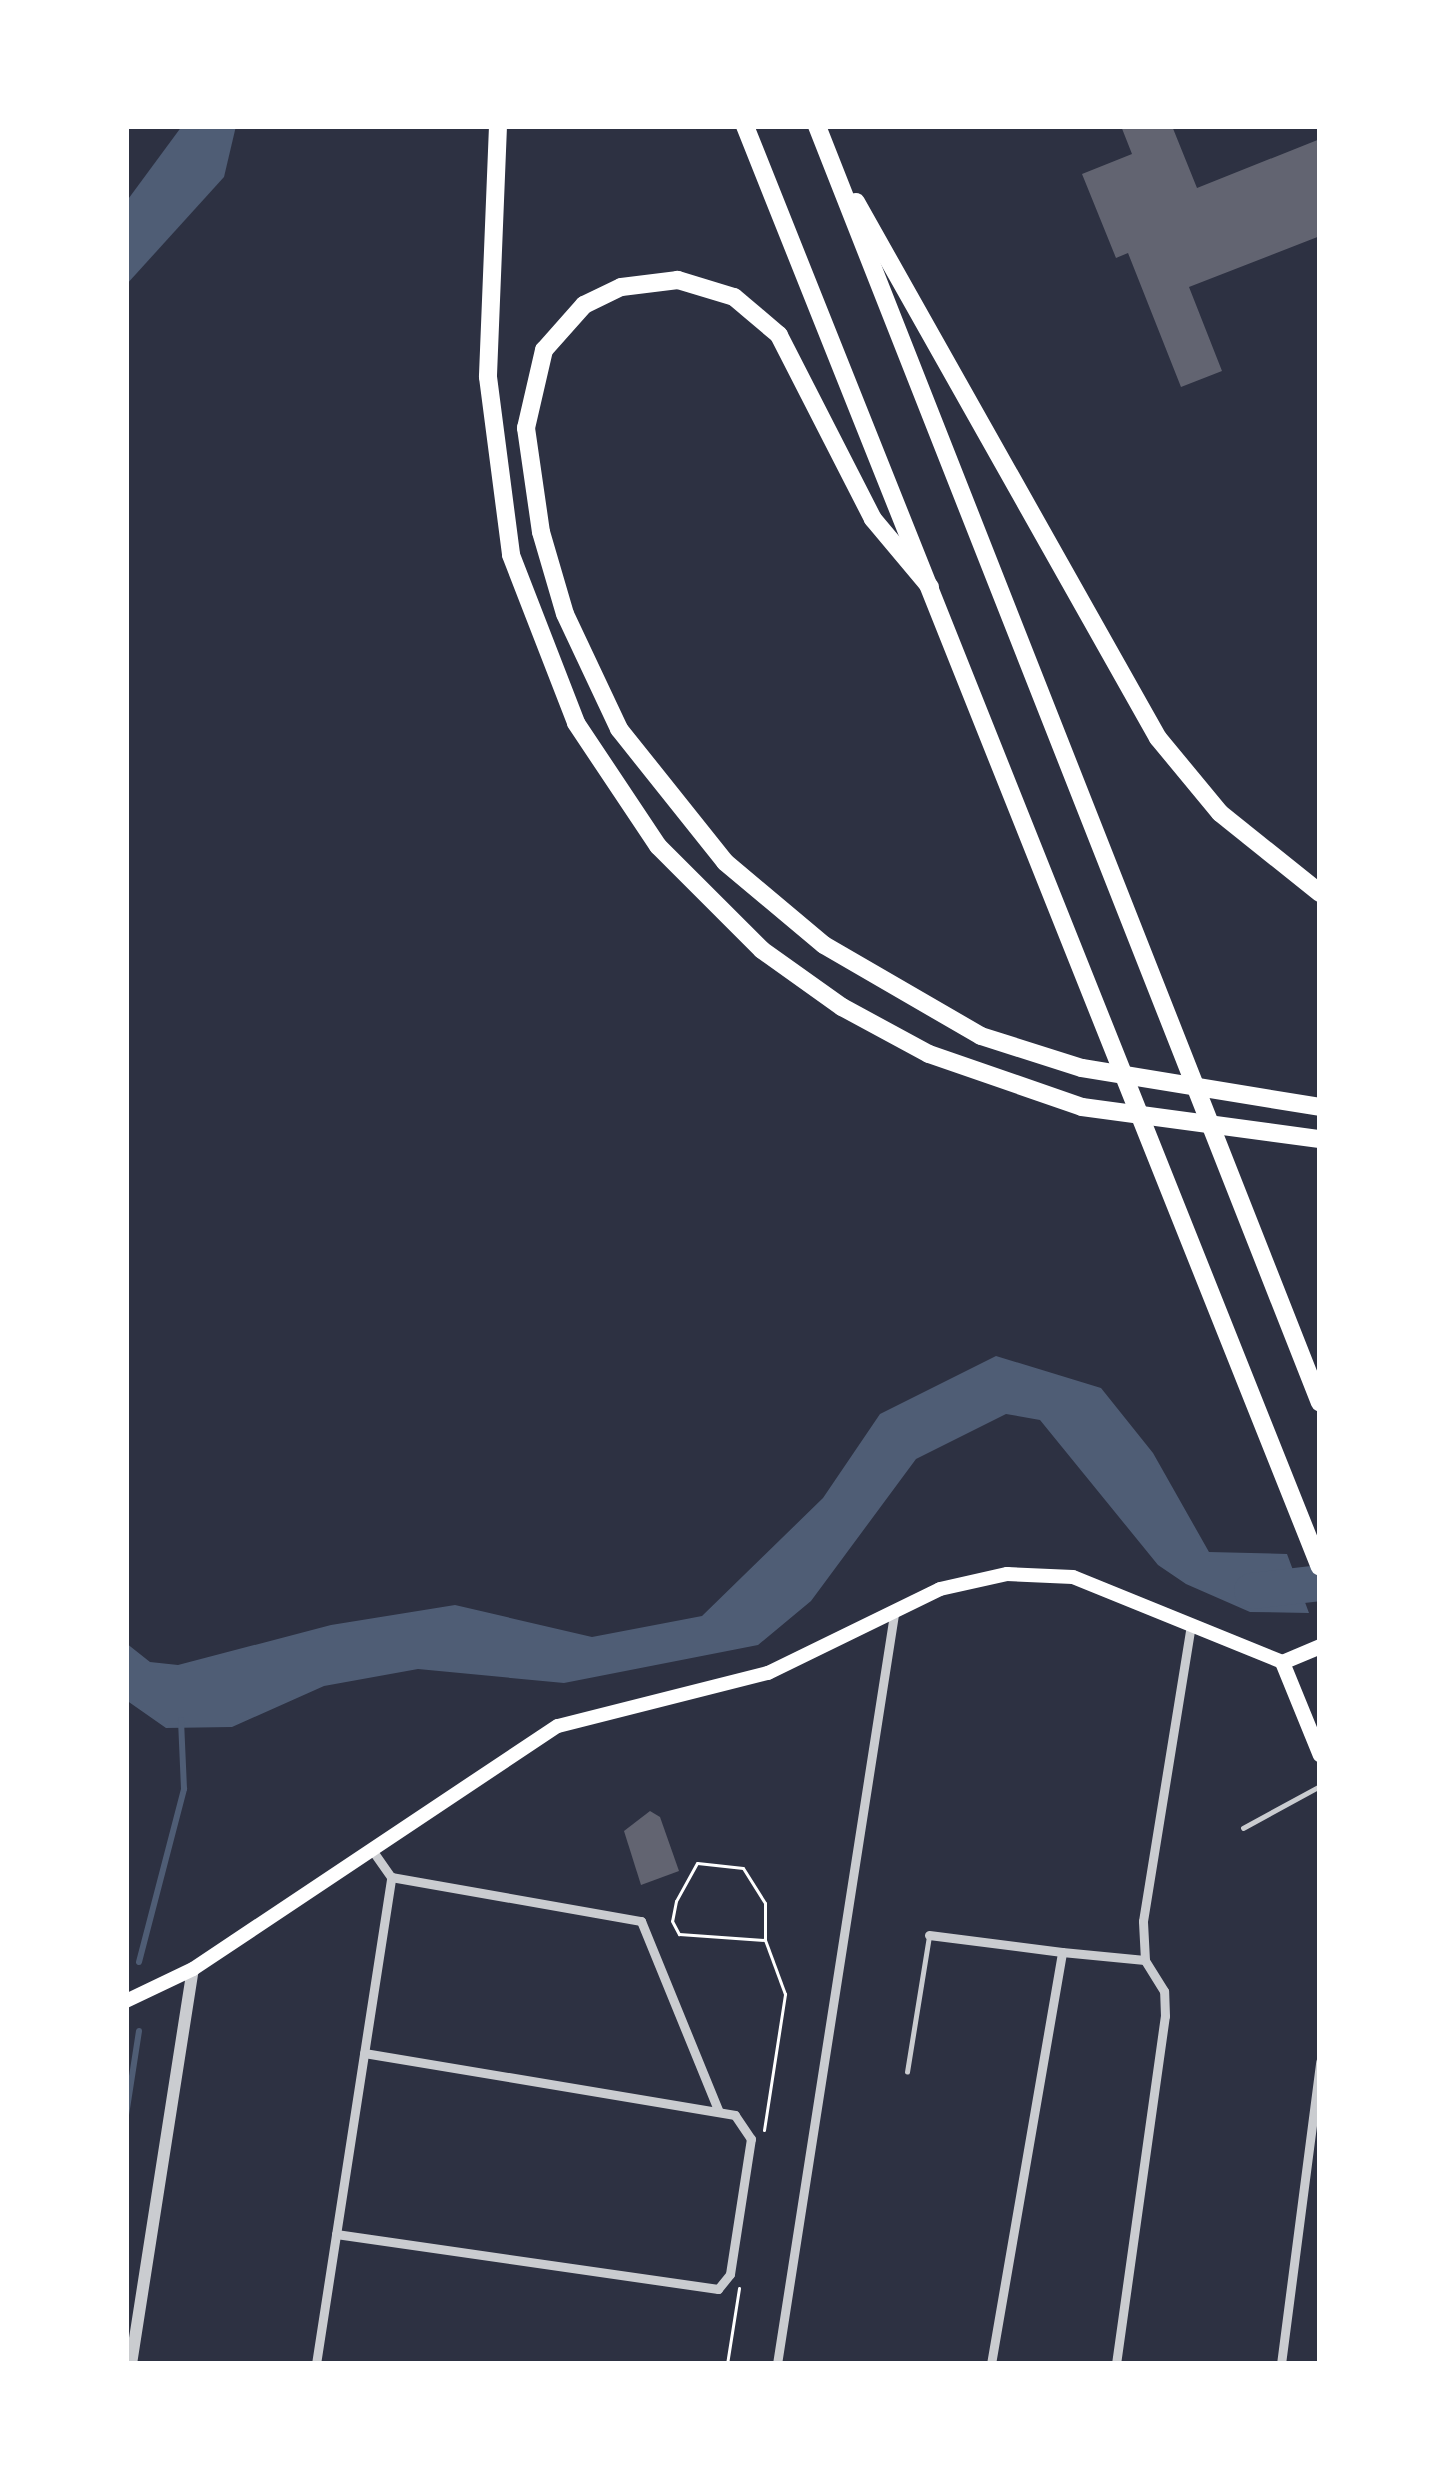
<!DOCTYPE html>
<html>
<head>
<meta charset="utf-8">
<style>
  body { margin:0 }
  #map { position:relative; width:1446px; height:2490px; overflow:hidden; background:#2d3142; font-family:Karla,sans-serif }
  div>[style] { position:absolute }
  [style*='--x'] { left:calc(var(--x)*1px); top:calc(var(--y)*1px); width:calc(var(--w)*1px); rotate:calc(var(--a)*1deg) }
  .water>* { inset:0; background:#4f5d75 }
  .stream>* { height:6px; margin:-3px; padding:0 3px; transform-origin:3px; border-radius:3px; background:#4f5d75 }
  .river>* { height:36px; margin:-18px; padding:0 18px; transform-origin:18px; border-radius:18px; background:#4f5d75 }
  .building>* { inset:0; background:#626471 }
  .path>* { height:3px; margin:-1.5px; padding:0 1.5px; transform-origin:1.5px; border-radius:1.5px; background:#fff }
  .service>* { height:4.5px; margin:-2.25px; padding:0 2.25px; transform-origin:2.25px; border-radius:2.25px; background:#caccd0 }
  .minor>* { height:9px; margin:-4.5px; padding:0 4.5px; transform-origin:4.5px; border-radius:4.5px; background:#caccd0 }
  .tertiary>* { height:12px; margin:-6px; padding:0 6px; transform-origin:6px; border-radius:6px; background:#caccd0 }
  .secondary>* { height:14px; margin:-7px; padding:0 7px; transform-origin:7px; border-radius:7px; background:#fff }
  .primary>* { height:15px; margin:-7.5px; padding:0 7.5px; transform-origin:7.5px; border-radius:7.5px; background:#fff }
  .motorway>* { height:18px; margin:-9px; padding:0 9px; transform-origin:9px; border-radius:9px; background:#fff }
  span { translate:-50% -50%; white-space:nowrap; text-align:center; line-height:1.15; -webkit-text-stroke:9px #fff; paint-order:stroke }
  .frame { position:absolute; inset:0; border:129px solid #fff; pointer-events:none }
</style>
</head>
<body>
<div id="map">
  <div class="water">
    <div style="clip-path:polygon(182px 126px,236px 126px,224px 177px,126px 285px,126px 202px)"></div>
    <div style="clip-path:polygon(996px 1356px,1101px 1388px,1153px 1453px,1209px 1552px,1287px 1554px,1309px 1613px,1250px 1612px,1186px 1584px,1158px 1565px,1040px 1420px,1006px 1414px,916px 1459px,811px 1601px,758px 1645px,564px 1683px,418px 1669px,324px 1686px,232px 1727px,166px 1728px,126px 1700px,126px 1643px,150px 1662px,178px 1665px,331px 1625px,455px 1605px,592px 1637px,702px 1616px,823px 1498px,880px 1414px)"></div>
  </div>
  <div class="stream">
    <div style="--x:139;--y:1962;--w:179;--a:-75.4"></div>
    <div style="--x:184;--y:1789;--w:69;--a:-92.5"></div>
    <div style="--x:126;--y:2115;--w:85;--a:-81.2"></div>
  </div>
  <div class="river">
    <div style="--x:1252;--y:1591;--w:68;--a:-6.7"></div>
  </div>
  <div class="building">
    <div style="clip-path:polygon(1121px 126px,1172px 126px,1197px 188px,1320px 139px,1320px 236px,1189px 287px,1222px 371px,1181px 387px,1128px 253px,1116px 258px,1082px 174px,1132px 154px)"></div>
    <div style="clip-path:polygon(650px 1811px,660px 1817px,679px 1871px,641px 1885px,624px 1831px)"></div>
  </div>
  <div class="path">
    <div style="--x:764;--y:2130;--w:138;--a:-81.2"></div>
    <div style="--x:785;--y:1994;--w:58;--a:-110.3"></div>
    <div style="--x:765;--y:1940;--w:37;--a:-90"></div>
    <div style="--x:765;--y:1903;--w:41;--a:-122.2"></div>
    <div style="--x:743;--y:1868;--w:46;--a:-173.8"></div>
    <div style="--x:697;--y:1863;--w:43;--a:118.9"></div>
    <div style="--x:676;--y:1901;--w:20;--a:101"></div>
    <div style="--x:672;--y:1921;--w:15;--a:62"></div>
    <div style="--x:679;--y:1934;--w:86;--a:4"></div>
    <div style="--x:727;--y:2364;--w:77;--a:-81"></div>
  </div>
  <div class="service">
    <div style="--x:1243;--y:1828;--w:88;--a:-28.6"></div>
    <div style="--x:907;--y:2072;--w:138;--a:-80.8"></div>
  </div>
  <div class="minor">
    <div style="--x:391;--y:1877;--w:254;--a:10"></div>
    <div style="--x:641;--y:1921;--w:206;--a:67.8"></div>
    <div style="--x:929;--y:1935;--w:134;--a:7.3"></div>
    <div style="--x:336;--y:2234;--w:386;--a:8.2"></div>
    <div style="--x:718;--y:2289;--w:19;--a:-51"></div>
    <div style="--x:730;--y:2274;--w:137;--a:-81.2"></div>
    <div style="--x:751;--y:2139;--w:29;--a:-124"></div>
    <div style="--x:735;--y:2115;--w:376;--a:-170.5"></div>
    <div style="--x:316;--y:2364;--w:493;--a:-81.2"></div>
    <div style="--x:391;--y:1877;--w:35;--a:-125"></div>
    <div style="--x:777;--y:2364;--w:759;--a:-81.13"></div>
    <div style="--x:991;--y:2364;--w:418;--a:-80.2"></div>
    <div style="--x:1062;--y:1952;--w:83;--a:5.5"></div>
    <div style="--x:1145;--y:1960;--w:39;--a:-93"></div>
    <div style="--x:1143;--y:1921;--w:302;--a:-80.8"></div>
    <div style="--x:1116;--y:2364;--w:351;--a:-82"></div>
    <div style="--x:1165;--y:2016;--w:25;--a:-92"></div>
    <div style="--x:1164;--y:1991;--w:36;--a:-122"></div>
    <div style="--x:1281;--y:2364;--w:305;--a:-82.6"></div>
  </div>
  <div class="tertiary">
    <div style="--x:131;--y:2364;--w:400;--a:-81.1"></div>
  </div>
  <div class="secondary">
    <div style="--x:126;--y:2001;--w:74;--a:-25.5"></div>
    <div style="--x:193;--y:1969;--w:438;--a:-33.7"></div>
    <div style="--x:558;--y:1726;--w:217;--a:-14.2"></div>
    <div style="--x:768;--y:1673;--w:191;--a:-26"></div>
    <div style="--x:940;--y:1589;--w:69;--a:-12.6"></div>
    <div style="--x:1007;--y:1574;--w:66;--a:2.6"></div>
    <div style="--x:1073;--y:1577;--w:226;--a:22.1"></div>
  </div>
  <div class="primary">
    <div style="--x:1320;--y:1646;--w:41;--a:157.2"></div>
    <div style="--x:1282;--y:1662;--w:100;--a:67.8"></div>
  </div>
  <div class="motorway">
    <div style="--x:498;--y:126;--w:251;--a:92.3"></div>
    <div style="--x:488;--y:377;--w:179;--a:82.6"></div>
    <div style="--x:511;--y:555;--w:180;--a:68.8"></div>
    <div style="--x:576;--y:723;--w:148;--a:56.3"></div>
    <div style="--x:658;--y:846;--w:147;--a:45"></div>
    <div style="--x:762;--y:950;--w:98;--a:35.5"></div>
    <div style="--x:842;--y:1007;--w:99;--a:28.4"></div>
    <div style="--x:929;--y:1054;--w:162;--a:19.1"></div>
    <div style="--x:1082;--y:1107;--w:240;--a:7.7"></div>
    <div style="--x:745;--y:126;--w:1551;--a:68.25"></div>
    <div style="--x:817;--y:126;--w:1372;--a:68.5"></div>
    <div style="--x:856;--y:202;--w:615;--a:60.6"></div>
    <div style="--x:1158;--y:738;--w:97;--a:50.4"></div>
    <div style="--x:1220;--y:813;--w:128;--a:38.7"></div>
    <div style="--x:930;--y:587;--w:89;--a:-130"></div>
    <div style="--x:873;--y:519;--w:207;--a:-117.1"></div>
    <div style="--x:779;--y:335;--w:59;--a:-139.8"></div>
    <div style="--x:734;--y:297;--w:59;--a:-163.1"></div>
    <div style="--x:678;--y:280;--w:57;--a:173"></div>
    <div style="--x:621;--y:287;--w:41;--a:154.1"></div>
    <div style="--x:584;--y:305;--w:60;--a:131.6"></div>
    <div style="--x:544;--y:350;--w:80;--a:103"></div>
    <div style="--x:526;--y:428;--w:105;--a:81.8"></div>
    <div style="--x:541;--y:532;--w:85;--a:73.7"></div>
    <div style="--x:565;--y:614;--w:127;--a:64.8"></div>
    <div style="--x:619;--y:729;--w:170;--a:51.4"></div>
    <div style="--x:725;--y:862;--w:129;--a:40"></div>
    <div style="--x:824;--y:945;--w:181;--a:30.1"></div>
    <div style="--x:981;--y:1036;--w:106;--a:17.6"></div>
    <div style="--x:1082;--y:1068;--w:241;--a:9.3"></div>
  </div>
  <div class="frame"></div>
</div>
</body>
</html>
